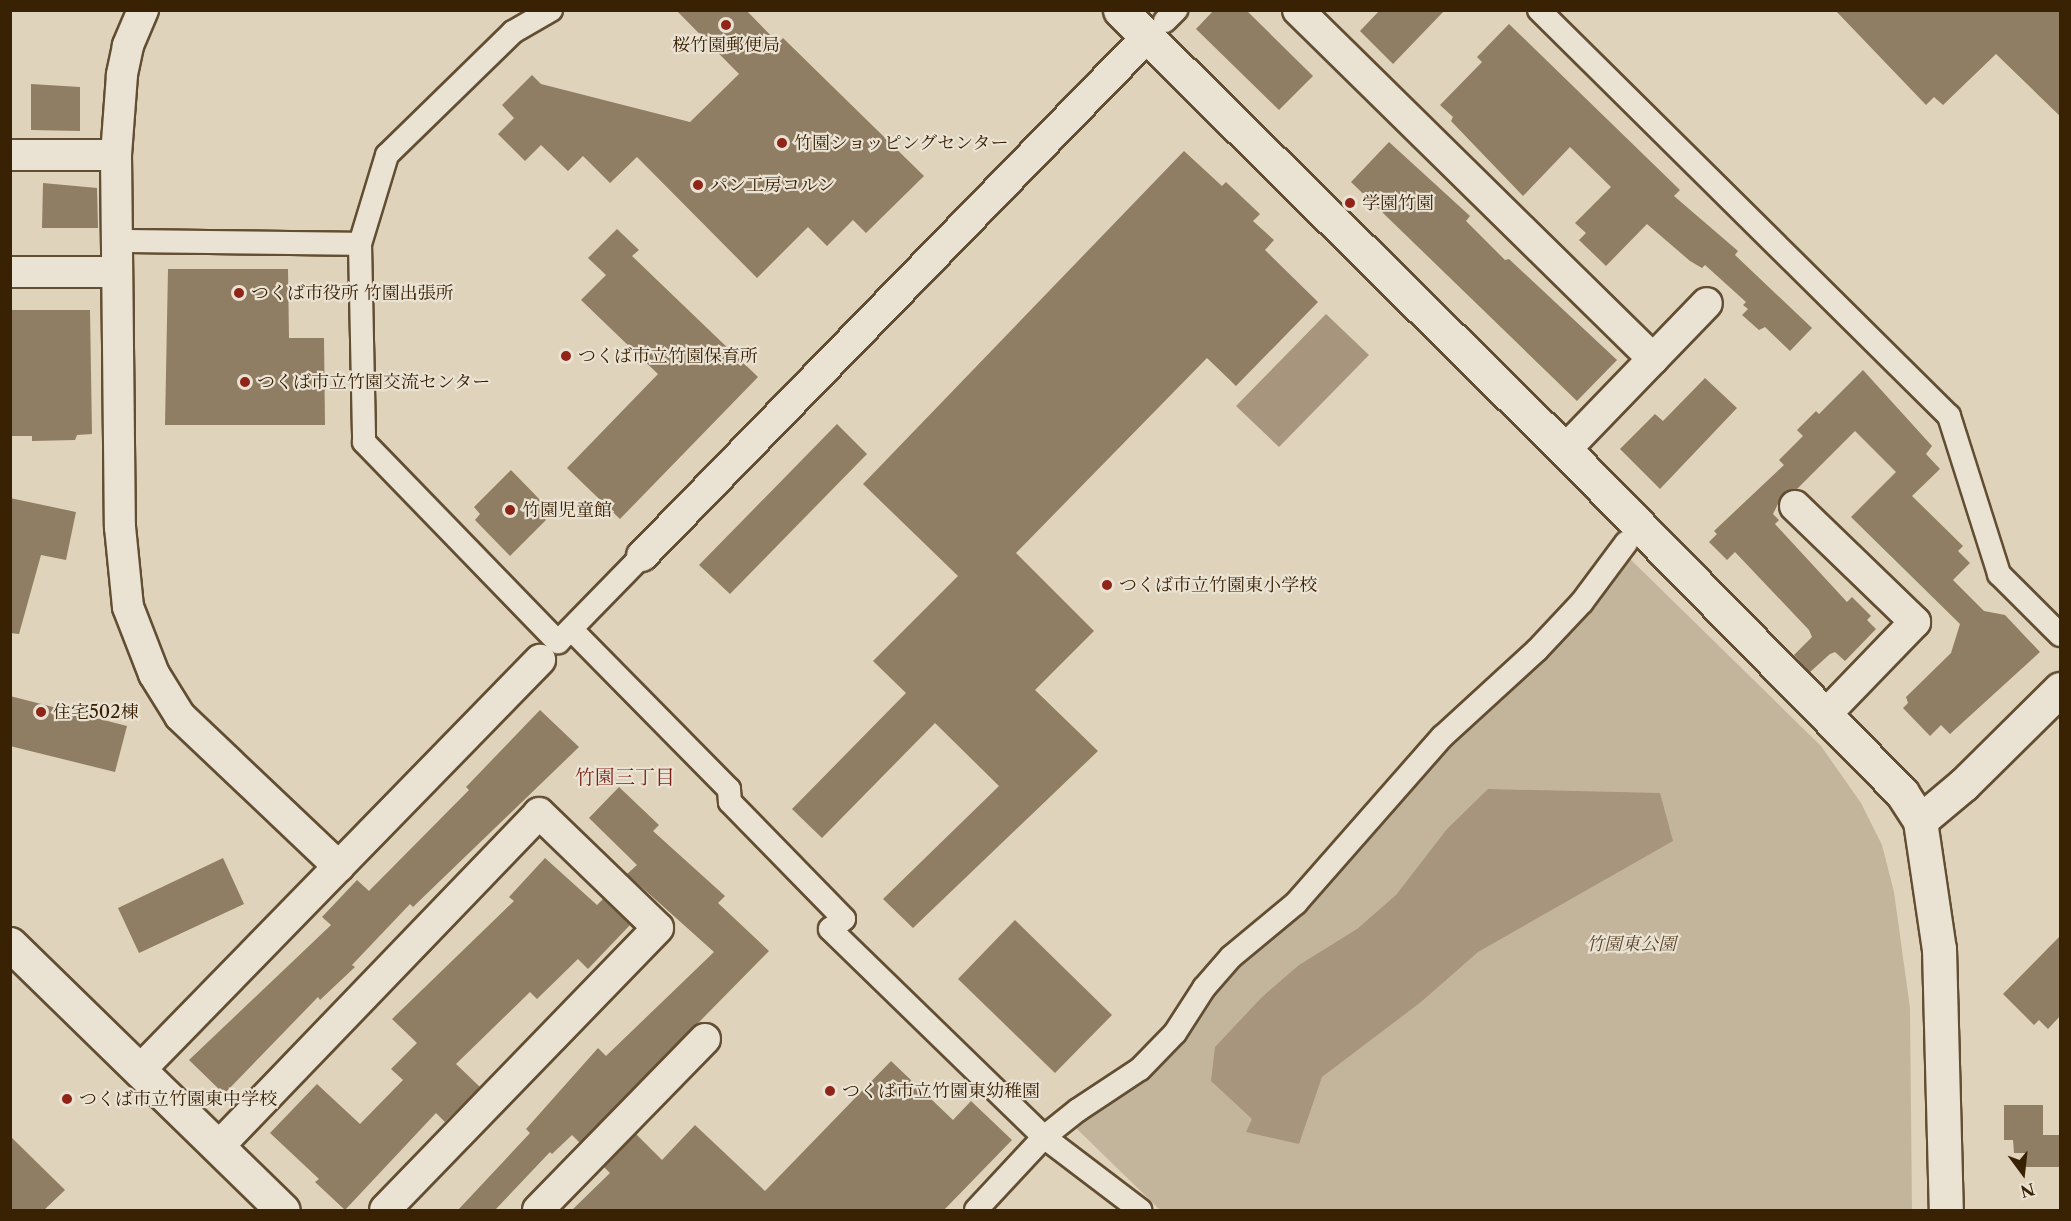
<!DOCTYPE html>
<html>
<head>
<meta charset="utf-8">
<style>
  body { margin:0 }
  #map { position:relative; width:2071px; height:1221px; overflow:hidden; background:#dfd3bb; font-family:"Libre Caslon Text","Noto Serif JP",serif }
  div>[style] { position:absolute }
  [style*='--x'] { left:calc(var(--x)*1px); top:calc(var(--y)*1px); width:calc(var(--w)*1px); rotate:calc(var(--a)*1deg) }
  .green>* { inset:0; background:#c3b59c }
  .water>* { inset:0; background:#a7967d }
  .building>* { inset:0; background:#8f7e63 }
  .roads { filter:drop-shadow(2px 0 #624e32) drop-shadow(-2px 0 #624e32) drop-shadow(0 2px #624e32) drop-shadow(0 -2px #624e32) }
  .pedestrian>* { height:22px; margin:-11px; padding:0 11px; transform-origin:11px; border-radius:11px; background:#eae2d3 }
  .minor>* { height:30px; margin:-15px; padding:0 15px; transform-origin:15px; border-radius:15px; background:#eae2d3 }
  .tertiary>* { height:33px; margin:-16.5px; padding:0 16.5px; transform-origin:16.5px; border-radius:16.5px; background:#eae2d3 }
  .dots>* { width:16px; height:16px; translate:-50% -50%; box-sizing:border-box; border:3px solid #eae2d3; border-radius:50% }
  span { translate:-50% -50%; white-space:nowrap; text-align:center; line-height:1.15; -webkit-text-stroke:4.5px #eae2d3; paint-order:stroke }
  .poi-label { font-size:18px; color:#392104 }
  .left { translate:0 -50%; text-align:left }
  .park-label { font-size:18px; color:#5c462a; font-style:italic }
  .neighbourhood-label { font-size:20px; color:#7a1f14 }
  .frame { position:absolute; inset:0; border:12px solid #392104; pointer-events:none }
  .north { position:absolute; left:1993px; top:1143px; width:60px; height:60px; -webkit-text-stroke:4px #eae2d3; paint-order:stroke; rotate:165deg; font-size:16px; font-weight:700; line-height:24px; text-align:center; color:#392104 }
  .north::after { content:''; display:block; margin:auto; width:21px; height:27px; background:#392104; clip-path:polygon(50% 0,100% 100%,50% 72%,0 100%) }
</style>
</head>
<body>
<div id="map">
  <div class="green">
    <div style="clip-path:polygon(1628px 557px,1821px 746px,1861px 803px,1882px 845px,1894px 892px,1910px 1008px,1912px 1210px,1160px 1210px,1074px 1126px,1125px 1094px,1170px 1055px,1210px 999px,1243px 961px,1349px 862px,1446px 747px,1566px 636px)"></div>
  </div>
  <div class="water">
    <div style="clip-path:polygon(1326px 314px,1369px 355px,1279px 447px,1236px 406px)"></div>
    <div style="clip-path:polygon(1488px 789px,1660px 793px,1673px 841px,1478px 952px,1421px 1002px,1322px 1077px,1299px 1144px,1246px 1132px,1252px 1119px,1211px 1081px,1215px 1047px,1262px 997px,1299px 965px,1357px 929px,1396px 895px,1447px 829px)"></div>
  </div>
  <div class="building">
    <div style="clip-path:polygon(676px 10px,746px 10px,778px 43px,783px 38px,924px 176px,866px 233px,853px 220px,827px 246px,808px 227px,757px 278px,637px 157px,610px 183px,583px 156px,568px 171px,541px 145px,525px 161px,498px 134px,514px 118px,502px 105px,532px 75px,541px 84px,690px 122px,739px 74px)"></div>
    <div style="clip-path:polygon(1214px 10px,1246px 10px,1313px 76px,1279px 110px,1196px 29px)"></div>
    <div style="clip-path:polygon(1380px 10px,1445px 10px,1393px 64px,1360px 31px)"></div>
    <div style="clip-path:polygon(1835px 10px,2061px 10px,2061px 117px,1996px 54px,1943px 105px,1934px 97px,1926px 105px)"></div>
    <div style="clip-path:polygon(1509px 24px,1680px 190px,1674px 196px,1738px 251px,1735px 255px,1812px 328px,1790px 351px,1765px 327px,1759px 330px,1742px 315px,1748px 309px,1743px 305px,1746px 302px,1705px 265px,1702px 268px,1690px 261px,1647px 224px,1606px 266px,1579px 240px,1586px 233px,1575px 223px,1611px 187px,1570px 147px,1523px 196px,1451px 121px,1453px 117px,1440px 105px,1482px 62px,1477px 57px)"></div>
    <div style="clip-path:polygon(31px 84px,80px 87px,80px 131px,31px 130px)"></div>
    <div style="clip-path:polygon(1389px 142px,1470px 216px,1466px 221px,1505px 260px,1509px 259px,1617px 360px,1577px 401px,1351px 182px)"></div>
    <div style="clip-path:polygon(1184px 151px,1222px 186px,1226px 182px,1260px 214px,1253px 221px,1274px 240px,1265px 250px,1318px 302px,1236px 386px,1207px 358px,1016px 553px,1094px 631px,1035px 690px,1098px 751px,913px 928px,883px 899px,999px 786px,935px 723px,822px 838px,792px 809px,906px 693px,873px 661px,958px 576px,863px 484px)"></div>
    <div style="clip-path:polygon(43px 183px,97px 188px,98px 228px,42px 228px)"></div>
    <div style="clip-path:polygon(617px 229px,639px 250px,632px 256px,758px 377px,620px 519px,567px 468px,658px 374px,581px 300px,606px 275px,588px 258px)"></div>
    <div style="clip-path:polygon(168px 269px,288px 269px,289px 338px,324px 338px,325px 425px,165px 425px)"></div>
    <div style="clip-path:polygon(10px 310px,90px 310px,92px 434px,77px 435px,75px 440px,32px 441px,32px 436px,10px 436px)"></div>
    <div style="clip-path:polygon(1863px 370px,1932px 446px,1926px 454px,1940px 469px,1912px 496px,1963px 546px,1958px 551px,1970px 563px,1953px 580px,1984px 611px,2005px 615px,2040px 652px,1950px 734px,1941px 725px,1930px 736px,1903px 708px,1908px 703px,1906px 697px,1951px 653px,1960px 624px,1851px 517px,1896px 472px,1855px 431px,1797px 489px,1783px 494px,1773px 514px,1779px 520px,1775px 524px,1847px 602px,1852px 597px,1871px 616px,1867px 620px,1876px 629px,1845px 661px,1835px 652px,1830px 654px,1810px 672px,1794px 655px,1812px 637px,1809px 630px,1735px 552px,1727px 560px,1709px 542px,1717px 534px,1714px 531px,1784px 465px,1779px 460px,1803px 436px,1797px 430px,1816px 411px,1819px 414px)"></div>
    <div style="clip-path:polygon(1705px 378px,1737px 408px,1660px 489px,1620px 449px,1655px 414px,1663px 421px)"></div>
    <div style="clip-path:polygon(837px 424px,867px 454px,730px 594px,699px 565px)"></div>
    <div style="clip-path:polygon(511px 470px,546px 506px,539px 514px,546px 520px,510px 556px,475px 520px,480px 514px,474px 507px)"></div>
    <div style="clip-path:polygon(10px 498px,76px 512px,66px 560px,41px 555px,19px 634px,10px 633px)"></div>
    <div style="clip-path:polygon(10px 696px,127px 726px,115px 772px,10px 746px)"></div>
    <div style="clip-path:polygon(540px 710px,579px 747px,413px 907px,410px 904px,352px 965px,355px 967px,320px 1000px,318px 997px,224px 1094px,189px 1060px,331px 925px,322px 917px,357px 880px,369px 891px,469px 790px,466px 787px)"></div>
    <div style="clip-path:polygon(619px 787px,659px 825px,653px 831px,725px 896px,718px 903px,769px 951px,580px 1143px,572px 1135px,552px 1154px,550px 1152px,495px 1210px,458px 1210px,530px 1133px,526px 1129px,598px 1048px,606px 1056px,714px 952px,627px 874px,637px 865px,589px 818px)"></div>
    <div style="clip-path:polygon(223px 858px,244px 904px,139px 953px,118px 908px)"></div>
    <div style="clip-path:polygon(545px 858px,597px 905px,603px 899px,630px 925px,588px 969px,578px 959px,537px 999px,530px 992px,456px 1064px,480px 1087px,445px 1122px,436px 1113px,345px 1210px,315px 1182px,319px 1179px,270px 1133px,317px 1084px,360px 1124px,403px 1080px,391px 1069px,417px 1043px,392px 1019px,514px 901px,509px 897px)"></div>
    <div style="clip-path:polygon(1015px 920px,1112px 1015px,1055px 1073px,958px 979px)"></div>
    <div style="clip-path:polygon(2061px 935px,2061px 1015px,2048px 1029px,2039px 1020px,2034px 1025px,2003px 994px)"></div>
    <div style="clip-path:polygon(891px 1061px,953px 1120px,971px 1101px,1012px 1140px,944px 1210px,572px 1210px,610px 1173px,604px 1167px,636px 1134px,662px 1160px,695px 1125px,765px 1191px)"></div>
    <div style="clip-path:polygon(2004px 1105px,2043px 1105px,2043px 1135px,2061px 1135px,2061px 1167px,2026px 1167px,2026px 1153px,2014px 1153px,2013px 1140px,2004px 1140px)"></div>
    <div style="clip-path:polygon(10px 1136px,65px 1190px,44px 1210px,10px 1210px)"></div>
  </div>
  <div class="roads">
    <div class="pedestrian">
      <div style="--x:1539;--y:10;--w:577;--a:44.72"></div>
      <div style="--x:1949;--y:416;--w:166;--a:72.4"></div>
      <div style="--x:1999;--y:574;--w:86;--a:45"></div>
      <div style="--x:1165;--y:21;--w:16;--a:-45"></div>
      <div style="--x:118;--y:241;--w:242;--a:0.7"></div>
      <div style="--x:360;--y:244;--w:198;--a:88.8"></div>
      <div style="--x:364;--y:442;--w:279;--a:45.9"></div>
      <div style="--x:360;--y:244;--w:93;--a:-73.1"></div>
      <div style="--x:387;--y:155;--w:176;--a:-44.3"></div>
      <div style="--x:513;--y:32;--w:44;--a:-30.1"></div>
      <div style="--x:571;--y:629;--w:225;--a:45.4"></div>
      <div style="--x:729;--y:789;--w:13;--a:86"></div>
      <div style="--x:730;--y:802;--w:163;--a:45.7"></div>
      <div style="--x:844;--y:919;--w:17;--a:144"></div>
      <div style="--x:830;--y:929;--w:298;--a:44.2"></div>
      <div style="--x:1044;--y:1137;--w:121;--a:37.2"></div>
      <div style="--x:561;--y:639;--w:116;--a:-45.7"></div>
      <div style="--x:976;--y:1210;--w:100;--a:-47"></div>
      <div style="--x:1044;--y:1137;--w:43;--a:-38.5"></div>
      <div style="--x:1078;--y:1110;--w:74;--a:-33.5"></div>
      <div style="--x:1140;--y:1069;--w:50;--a:-45.8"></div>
      <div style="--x:1175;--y:1033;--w:54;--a:-57.2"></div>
      <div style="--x:1204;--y:988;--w:41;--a:-48.9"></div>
      <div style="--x:1231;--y:957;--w:85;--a:-39.7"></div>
      <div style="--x:1296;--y:903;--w:221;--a:-48.7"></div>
      <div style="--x:1442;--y:737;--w:129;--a:-42.5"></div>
      <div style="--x:1537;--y:650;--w:66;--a:-46.8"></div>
      <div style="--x:1582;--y:602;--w:74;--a:-53.3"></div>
    </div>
    <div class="minor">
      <div style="--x:143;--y:10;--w:39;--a:113"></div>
      <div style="--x:128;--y:46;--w:30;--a:102"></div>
      <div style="--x:122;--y:75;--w:80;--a:94.3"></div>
      <div style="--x:116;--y:155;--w:372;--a:89.4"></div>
      <div style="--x:120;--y:527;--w:80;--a:84.3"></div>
      <div style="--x:128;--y:607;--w:72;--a:68.8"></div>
      <div style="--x:154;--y:674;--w:49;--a:58.2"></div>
      <div style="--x:180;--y:716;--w:219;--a:43.5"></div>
      <div style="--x:1298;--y:10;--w:498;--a:44.5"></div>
      <div style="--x:10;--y:155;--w:106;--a:0"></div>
      <div style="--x:10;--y:272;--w:107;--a:0"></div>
      <div style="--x:1565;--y:450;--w:204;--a:-46"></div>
      <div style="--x:1795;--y:506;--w:167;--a:44"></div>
      <div style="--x:1915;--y:622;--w:127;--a:134"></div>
      <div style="--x:642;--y:556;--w:724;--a:-45.78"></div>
      <div style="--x:140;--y:1070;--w:573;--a:-45.71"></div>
      <div style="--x:218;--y:1147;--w:463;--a:-46.1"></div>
      <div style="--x:539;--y:813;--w:165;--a:44"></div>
      <div style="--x:658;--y:928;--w:392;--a:134.1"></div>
      <div style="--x:538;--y:1210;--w:239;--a:-45.7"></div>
    </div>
    <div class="tertiary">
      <div style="--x:1120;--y:10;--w:626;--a:44.68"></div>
      <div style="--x:1565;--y:450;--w:481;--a:45.5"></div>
      <div style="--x:1902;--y:793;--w:33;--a:57"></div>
      <div style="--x:1920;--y:821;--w:129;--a:81.6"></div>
      <div style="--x:1939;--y:949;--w:261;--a:88.5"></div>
      <div style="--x:1920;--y:821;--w:57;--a:-40.1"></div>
      <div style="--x:1964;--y:784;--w:135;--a:-44.7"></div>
      <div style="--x:10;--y:944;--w:381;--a:44.3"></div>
    </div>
  </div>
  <div class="dots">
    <div style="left:726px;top:25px;background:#8f2418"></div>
    <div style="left:782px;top:143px;background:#8f2418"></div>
    <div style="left:698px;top:185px;background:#8f2418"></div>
    <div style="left:1350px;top:203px;background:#8f2418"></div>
    <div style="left:239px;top:293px;background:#8f2418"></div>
    <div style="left:566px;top:356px;background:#8f2418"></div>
    <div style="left:245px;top:382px;background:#8f2418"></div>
    <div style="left:510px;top:510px;background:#8f2418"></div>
    <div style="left:1107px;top:585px;background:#8f2418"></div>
    <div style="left:41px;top:712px;background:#8f2418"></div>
    <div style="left:830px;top:1091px;background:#8f2418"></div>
    <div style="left:67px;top:1099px;background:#8f2418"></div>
  </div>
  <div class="poi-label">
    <span style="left:726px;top:45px">桜竹園郵便局</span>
    <span class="left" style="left:794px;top:143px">竹園ショッピングセンター</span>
    <span class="left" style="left:710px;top:185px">パン工房コルン</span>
    <span class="left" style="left:1362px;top:203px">学園竹園</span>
    <span class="left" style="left:251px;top:293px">つくば市役所 竹園出張所</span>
    <span class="left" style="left:578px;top:356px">つくば市立竹園保育所</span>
    <span class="left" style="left:257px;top:382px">つくば市立竹園交流センター</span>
    <span class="left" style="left:522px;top:510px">竹園児童館</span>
    <span class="left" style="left:1119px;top:585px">つくば市立竹園東小学校</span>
    <span class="left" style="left:53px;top:712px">住宅502棟</span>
    <span class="left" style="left:842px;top:1091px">つくば市立竹園東幼稚園</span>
    <span class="left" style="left:79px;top:1099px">つくば市立竹園東中学校</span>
  </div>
  <div class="park-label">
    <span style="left:1631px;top:944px">竹園東公園</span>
  </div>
  <div class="neighbourhood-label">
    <span style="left:625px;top:777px">竹園三丁目</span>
  </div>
  <div class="frame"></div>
  <div class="north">N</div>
</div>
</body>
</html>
